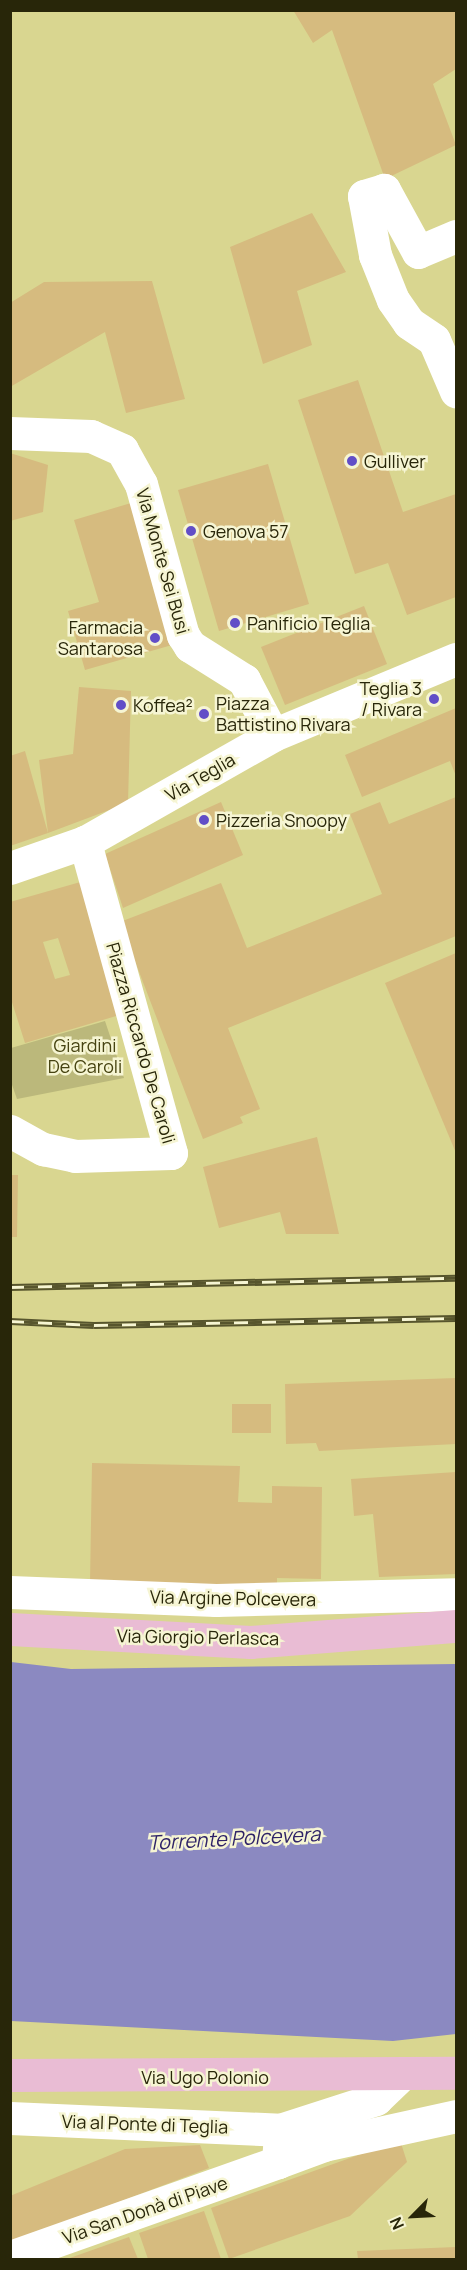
<!DOCTYPE html>
<html>
<head>
<meta charset="utf-8">
<style>
  body { margin:0 }
  #map { position:relative; width:467px; height:2270px; overflow:hidden; background:#d9d690; font-family:Manrope,sans-serif }
  div>[style] { position:absolute }
  [style*='--x'] { left:calc(var(--x)*1px); top:calc(var(--y)*1px); width:calc(var(--w)*1px); rotate:calc(var(--a)*1deg) }
  .green>* { inset:0; background:#bbb87b }
  .water>* { inset:0; background:#8b89c1 }
  .building>* { inset:0; background:#d6bb7f }
  .street>* { height:33px; margin:-16.5px; padding:0 16.5px; transform-origin:16.5px; border-radius:16.5px; background:#fff }
  .secondary>* { height:33px; margin:-16.5px; padding:0 16.5px; transform-origin:16.5px; border-radius:16.5px; background:#fff }
  .primary>* { height:33px; margin:-16.5px; padding:0 16.5px; transform-origin:16.5px; border-radius:16.5px; background:#e9bcd4 }
  .rail>* { height:7px; margin-top:-3.5px; transform-origin:0; background:repeating-linear-gradient(90deg,#f6f5d3 0 14px,#57552d 0 28px); box-sizing:border-box; border-block:2px solid #57552d }
  .dots>* { width:16px; height:16px; translate:-50% -50%; box-sizing:border-box; border:3px solid #f6f5d3; border-radius:50% }
  span { translate:-50% -50%; white-space:nowrap; text-align:center; line-height:1.15; -webkit-text-stroke:5px #f6f5d3; paint-order:stroke }
  .poi-label { font-size:18px; color:#282609 }
  .left { translate:0 -50%; text-align:left }
  .right { translate:-100% -50%; text-align:right }
  .street-label { font-size:18px; color:#282609 }
  .park-label { font-size:18px; color:#464311 }
  .water-label { font-size:20px; color:#2e2367; font-style:italic }
  .frame { position:absolute; inset:0; border:12px solid #282609; pointer-events:none }
  .north { position:absolute; left:383px; top:2186px; width:60px; height:60px; -webkit-text-stroke:4px #f6f5d3; paint-order:stroke; rotate:246deg; font-size:16px; font-weight:700; line-height:24px; text-align:center; color:#282609 }
  .north::after { content:''; display:block; margin:auto; width:21px; height:27px; background:#282609; clip-path:polygon(50% 0,100% 100%,50% 72%,0 100%) }
</style>
</head>
<body>
<div id="map">
  <div class="green">
    <div style="clip-path:polygon(105px 1021px,124px 1078px,17px 1099px,11px 1082px,11px 1048px)"></div>
  </div>
  <div class="water">
    <div style="clip-path:polygon(11px 1662px,71px 1669px,456px 1664px,456px 2034px,393px 2041px,11px 2021px)"></div>
  </div>
  <div class="building">
    <div style="clip-path:polygon(293px 10px,456px 10px,456px 69px,433px 84px,456px 145px,385px 179px,332px 30px,313px 43px)"></div>
    <div style="clip-path:polygon(312px 213px,346px 272px,297px 291px,312px 345px,263px 364px,230px 247px)"></div>
    <div style="clip-path:polygon(152px 281px,185px 399px,126px 413px,105px 332px,10px 387px,10px 303px,44px 282px)"></div>
    <div style="clip-path:polygon(358px 380px,403px 512px,456px 494px,456px 597px,407px 615px,388px 563px,355px 574px,298px 400px)"></div>
    <div style="clip-path:polygon(10px 453px,48px 465px,43px 512px,10px 521px)"></div>
    <div style="clip-path:polygon(268px 464px,309px 604px,219px 631px,178px 490px)"></div>
    <div style="clip-path:polygon(131px 503px,172px 645px,85px 670px,68px 611px,99px 602px,74px 520px)"></div>
    <div style="clip-path:polygon(364px 606px,387px 664px,285px 705px,261px 647px)"></div>
    <div style="clip-path:polygon(79px 687px,131px 691px,128px 803px,48px 833px,39px 760px,73px 754px)"></div>
    <div style="clip-path:polygon(456px 708px,456px 776px,450px 761px,362px 797px,345px 755px)"></div>
    <div style="clip-path:polygon(25px 751px,48px 833px,10px 846px,10px 756px)"></div>
    <div style="clip-path:polygon(456px 797px,456px 936px,228px 1028px,260px 1109px,240px 1117px,243px 1123px,203px 1139px,120px 922px,221px 883px,247px 948px,382px 894px,350px 814px,380px 802px,389px 824px)"></div>
    <div style="clip-path:polygon(221px 802px,243px 855px,123px 908px,105px 854px)"></div>
    <div style="clip-path:polygon(evenodd,84px 881px,123px 1014px,25px 1043px,10px 996px,10px 902px,84px 881px,58px 938px,70px 975px,55px 979px,43px 942px,58px 938px)"></div>
    <div style="clip-path:polygon(456px 953px,456px 1153px,385px 983px)"></div>
    <div style="clip-path:polygon(317px 1137px,339px 1234px,286px 1234px,280px 1212px,219px 1228px,203px 1167px)"></div>
    <div style="clip-path:polygon(10px 1175px,18px 1175px,17px 1237px,10px 1237px)"></div>
    <div style="clip-path:polygon(456px 1378px,456px 1444px,319px 1451px,316px 1443px,286px 1444px,285px 1384px)"></div>
    <div style="clip-path:polygon(232px 1404px,271px 1404px,271px 1433px,232px 1433px)"></div>
    <div style="clip-path:polygon(92px 1463px,240px 1466px,238px 1502px,272px 1503px,272px 1486px,322px 1487px,321px 1579px,277px 1578px,277px 1586px,90px 1583px)"></div>
    <div style="clip-path:polygon(456px 1472px,456px 1574px,379px 1577px,373px 1514px,354px 1516px,351px 1479px)"></div>
    <div style="clip-path:polygon(400px 2140px,407px 2162px,350px 2216px,229px 2259px,211px 2208px)"></div>
    <div style="clip-path:polygon(200px 2145px,209px 2168px,10px 2243px,10px 2196px,125px 2149px)"></div>
    <div style="clip-path:polygon(204px 2211px,221px 2259px,148px 2259px,139px 2233px)"></div>
    <div style="clip-path:polygon(129px 2237px,138px 2259px,67px 2259px)"></div>
    <div style="clip-path:polygon(456px 2247px,456px 2259px,358px 2259px,357px 2251px)"></div>
  </div>
  <div class="street">
    <div style="--x:456;--y:236;--w:41;--a:157.2"></div>
    <div style="--x:418;--y:252;--w:71;--a:-118.7"></div>
    <div style="--x:384;--y:190;--w:21;--a:163"></div>
    <div style="--x:364;--y:196;--w:60;--a:79.4"></div>
    <div style="--x:375;--y:255;--w:48;--a:68.2"></div>
    <div style="--x:393;--y:300;--w:28;--a:55"></div>
    <div style="--x:409;--y:323;--w:30;--a:34"></div>
    <div style="--x:434;--y:340;--w:56;--a:66.7"></div>
    <div style="--x:10;--y:433;--w:81;--a:2.1"></div>
    <div style="--x:91;--y:436;--w:34;--a:24"></div>
    <div style="--x:122;--y:450;--w:39;--a:61"></div>
    <div style="--x:141;--y:484;--w:157;--a:74.5"></div>
    <div style="--x:183;--y:635;--w:13;--a:58"></div>
    <div style="--x:190;--y:646;--w:64;--a:32.2"></div>
    <div style="--x:244;--y:680;--w:62;--a:62.2"></div>
    <div style="--x:10;--y:1131;--w:38;--a:29"></div>
    <div style="--x:43;--y:1149;--w:33;--a:12"></div>
    <div style="--x:75;--y:1156;--w:96;--a:-1.8"></div>
    <div style="--x:171;--y:1153;--w:323;--a:-105.5"></div>
    <div style="--x:10;--y:1592;--w:206;--a:2.2"></div>
    <div style="--x:216;--y:1600;--w:240;--a:-1.4"></div>
    <div style="--x:10;--y:2118;--w:270;--a:2.5"></div>
    <div style="--x:278;--y:2162;--w:49;--a:-20.3"></div>
    <div style="--x:324;--y:2145;--w:135;--a:-12.4"></div>
    <div style="--x:10;--y:2257;--w:284;--a:-19.5"></div>
    <div style="--x:278;--y:2162;--w:32;--a:-86"></div>
    <div style="--x:280;--y:2130;--w:101;--a:-17.9"></div>
    <div style="--x:376;--y:2099;--w:33;--a:-44"></div>
  </div>
  <div class="secondary">
    <div style="--x:10;--y:868;--w:79;--a:-19.1"></div>
    <div style="--x:85;--y:842;--w:216;--a:-29.6"></div>
    <div style="--x:273;--y:735;--w:198;--a:-22.6"></div>
  </div>
  <div class="primary">
    <div style="--x:10;--y:1629;--w:241;--a:3.1"></div>
    <div style="--x:251;--y:1642;--w:206;--a:-4.5"></div>
    <div style="--x:10;--y:2075;--w:446;--a:-0.3"></div>
  </div>
  <div class="rail">
    <div style="--x:10;--y:1287;--w:446;--a:-1.2"></div>
    <div style="--x:10;--y:1321;--w:84;--a:2.7"></div>
    <div style="--x:94;--y:1325;--w:362;--a:-1.1"></div>
  </div>
  <div class="dots">
    <div style="left:352px;top:461px;background:#624ec7"></div>
    <div style="left:191px;top:531px;background:#624ec7"></div>
    <div style="left:235px;top:623px;background:#624ec7"></div>
    <div style="left:155px;top:638px;background:#624ec7"></div>
    <div style="left:434px;top:699px;background:#624ec7"></div>
    <div style="left:121px;top:705px;background:#624ec7"></div>
    <div style="left:204px;top:714px;background:#624ec7"></div>
    <div style="left:204px;top:820px;background:#624ec7"></div>
  </div>
  <div class="poi-label">
    <span class="left" style="left:364px;top:461px">Gulliver</span>
    <span class="left" style="left:203px;top:531px">Genova 57</span>
    <span class="left" style="left:247px;top:623px">Panificio Teglia</span>
    <span class="right" style="left:143px;top:638px">Farmacia<br>Santarosa</span>
    <span class="right" style="left:422px;top:699px">Teglia 3<br>/ Rivara</span>
    <span class="left" style="left:216px;top:714px">Piazza<br>Battistino Rivara</span>
    <span class="left" style="left:133px;top:705px">Koffea²</span>
    <span class="left" style="left:216px;top:820px">Pizzeria Snoopy</span>
  </div>
  <div class="street-label">
    <span style="left:163px;top:561px;rotate:74deg">Via Monte Sei Busi</span>
    <span style="left:200px;top:777px;rotate:-30deg">Via Teglia</span>
    <span style="left:141px;top:1043px;rotate:74deg">Piazza Riccardo De Caroli</span>
    <span style="left:233px;top:1598px;rotate:1deg">Via Argine Polcevera</span>
    <span style="left:198px;top:1637px;rotate:1deg">Via Giorgio Perlasca</span>
    <span style="left:205px;top:2077px">Via Ugo Polonio</span>
    <span style="left:145px;top:2124px;rotate:2deg">Via al Ponte di Teglia</span>
    <span style="left:145px;top:2210px;rotate:-19deg">Via San Donà di Piave</span>
  </div>
  <div class="park-label">
    <span style="left:85px;top:1056px">Giardini<br>De Caroli</span>
  </div>
  <div class="water-label">
    <span style="left:234px;top:1838px;rotate:-3deg">Torrente Polcevera</span>
  </div>
  <div class="frame"></div>
  <div class="north">N</div>
</div>
</body>
</html>
